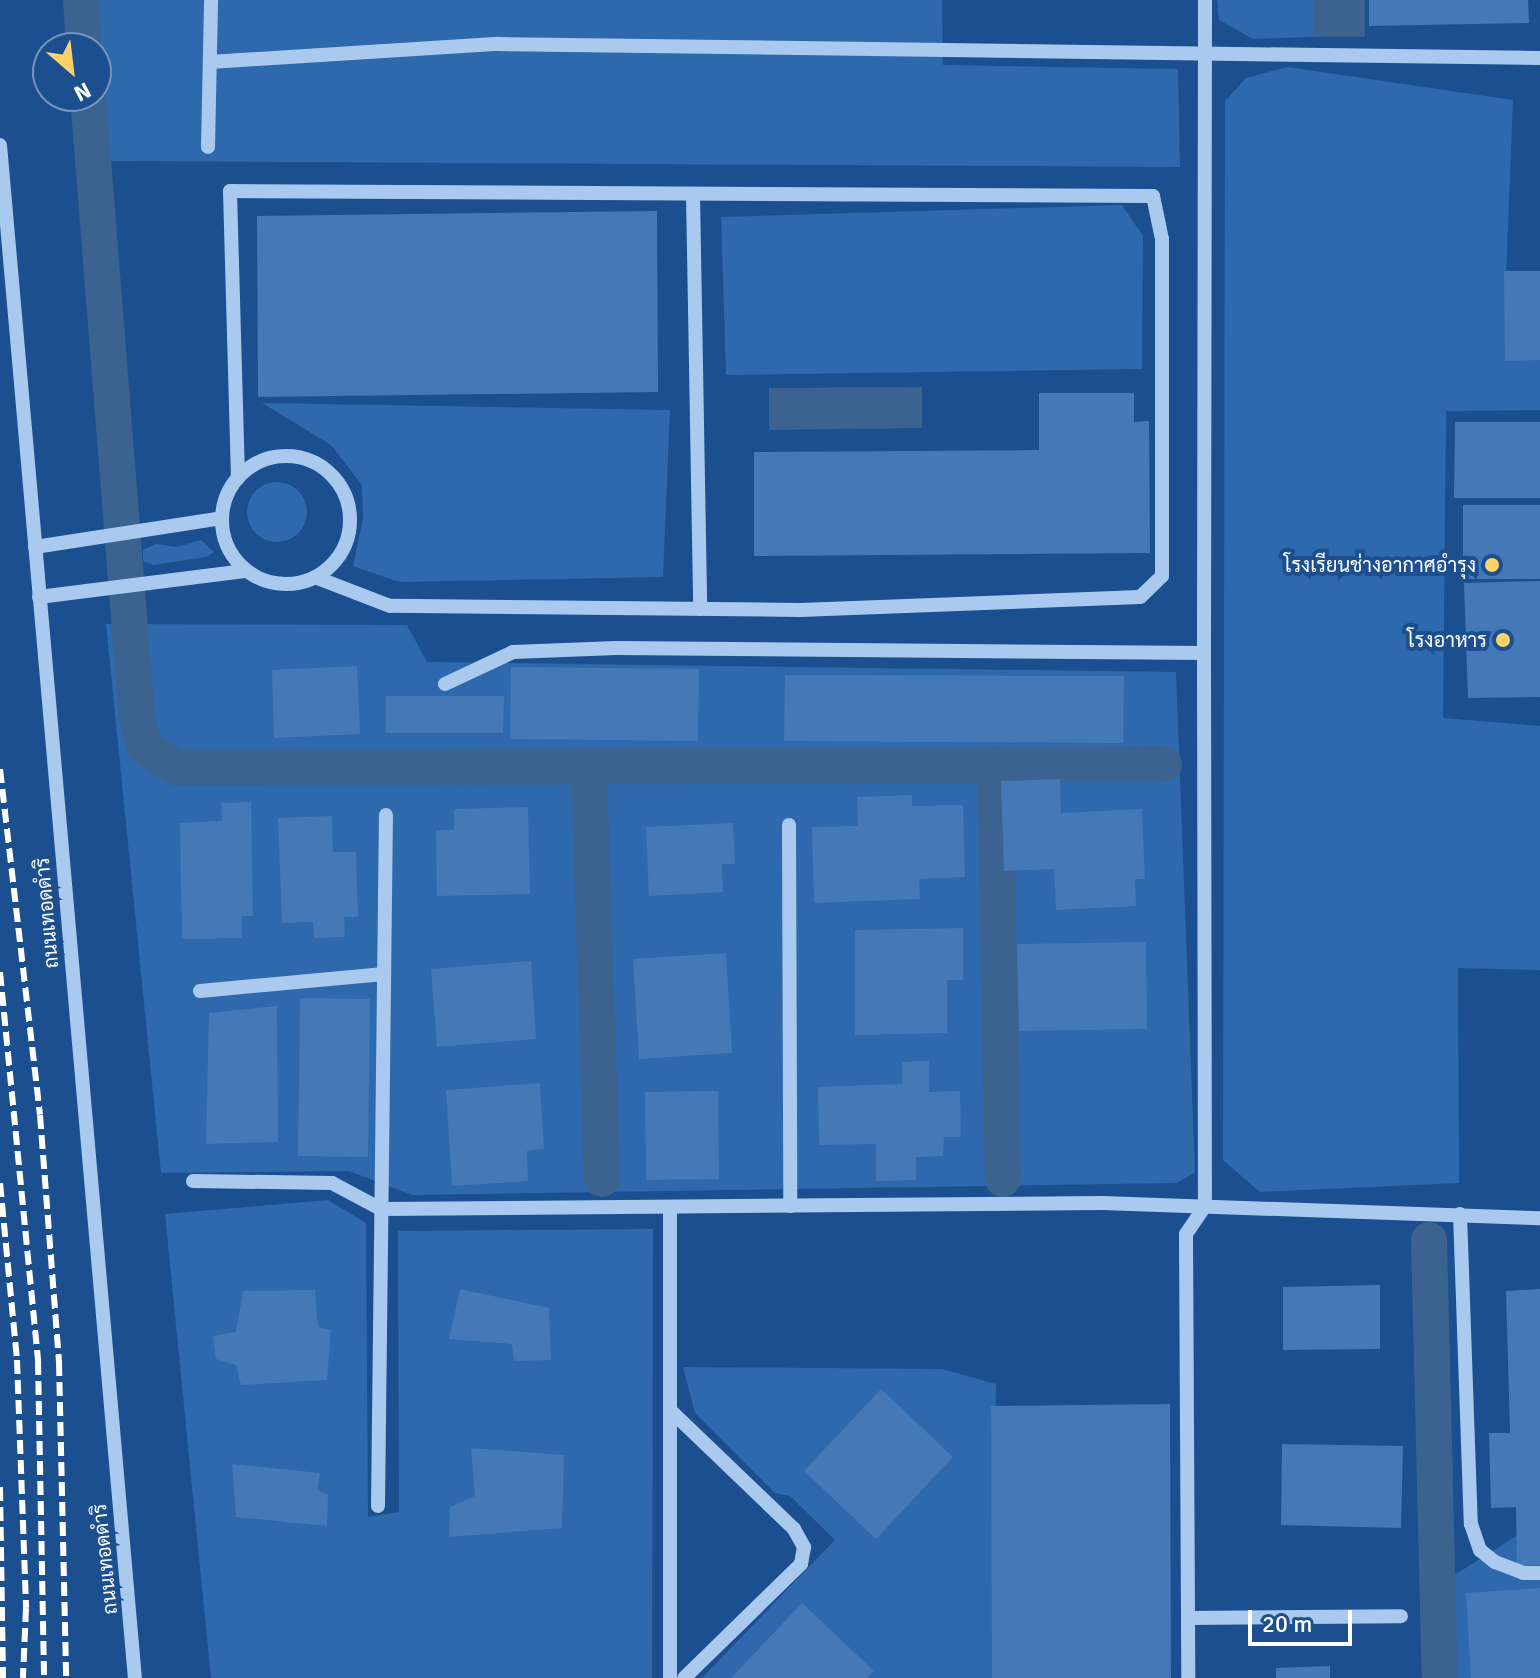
<!DOCTYPE html>
<html>
<head>
<meta charset="utf-8">
<style>
  body { margin:0 }
  #map { position:relative; width:1540px; height:1678px; overflow:hidden; background:#1b4f8f; font-family:Signika,Sarabun,sans-serif }
  div>[style] { position:absolute }
  [style*='--x'] { left:calc(var(--x)*1px); top:calc(var(--y)*1px); width:calc(var(--w)*1px); rotate:calc(var(--a)*1deg) }
  .green>* { inset:0; background:#2e69ad }
  .round { border-radius:50% }
  .water>* { inset:0; background:#3c6290 }
  .canal>* { height:36px; margin:-18px; padding:0 18px; transform-origin:18px; border-radius:18px; background:#3c6290 }
  .building>* { inset:0; background:#4478b7 }
  .minor>* { height:14px; margin:-7px; padding:0 7px; transform-origin:7px; border-radius:7px; background:#a9c9ee }
  .minor>.ring { margin:-7px; padding:0; box-sizing:content-box; background:none; border:14px solid #a9c9ee; border-radius:50% }
  .rail>* { height:6px; margin-top:-3px; transform-origin:0; background:repeating-linear-gradient(90deg,#fff 0 14px,transparent 0 20px) }
  .dots>* { width:22px; height:22px; translate:-50% -50%; box-sizing:border-box; border:4px solid #1b4f8f; border-radius:50% }
  span { translate:-50% -50%; white-space:nowrap; text-align:center; line-height:1.15; -webkit-text-stroke:8px #1b4f8f; paint-order:stroke }
  .poi-label { font-size:20px; color:#fff }
  .right { translate:-100% -50%; text-align:right }
  .street-label { font-size:20px; color:#fff }
  .north { position:absolute; left:32px; top:32px; width:80px; height:80px; box-sizing:border-box; background:#1b4f8f; border:2px solid #7695bc; border-radius:50%; rotate:152deg; font-size:22px; font-weight:700; line-height:32px; text-align:center; color:#fff }
  .north::after { content:''; display:block; margin:auto; width:28px; height:36px; background:#ffd166; clip-path:polygon(50% 0,100% 100%,50% 72%,0 100%) }
  .scale { position:absolute; left:1248px; top:1610px; width:104px; height:36px; box-sizing:border-box; border:4px solid #fff; border-top:0; padding-left:10px; font-size:24px; line-height:28px; white-space:nowrap; color:#fff; -webkit-text-stroke:6px #1b4f8f; paint-order:stroke }
</style>
</head>
<body>
<div id="map">
  <div class="green">
    <div style="clip-path:polygon(92px 0,942px 0,943px 65px,1178px 69px,1180px 167px,105px 161px)"></div>
    <div style="clip-path:polygon(1217px 0,1313px 0,1313px 37px,1253px 39px,1219px 20px)"></div>
    <div style="clip-path:polygon(1287px 67px,1513px 100px,1505px 303px,1540px 318px,1540px 410px,1446px 411px,1443px 718px,1540px 726px,1540px 970px,1458px 968px,1459px 1183px,1260px 1192px,1223px 1160px,1225px 101px,1246px 78px)"></div>
    <div style="clip-path:polygon(1122px 205px,1143px 236px,1142px 369px,726px 375px,721px 217px)"></div>
    <div style="clip-path:polygon(262px 403px,670px 410px,663px 577px,399px 582px,353px 566px,363px 518px,362px 485px,331px 445px)"></div>
    <div class="round" style="left:247px;top:482px;width:60px;height:60px"></div>
    <div style="clip-path:polygon(201px 540px,214px 552px,206px 557px,154px 565px,143px 561px,143px 550px,156px 544px,177px 547px)"></div>
    <div style="clip-path:polygon(106px 624px,407px 625px,427px 662px,1176px 672px,1195px 1173px,1176px 1183px,412px 1195px,349px 1171px,161px 1173px)"></div>
    <div style="clip-path:polygon(328px 1200px,366px 1223px,368px 1517px,399px 1512px,398px 1231px,653px 1229px,652px 1678px,211px 1678px,165px 1214px)"></div>
    <div style="clip-path:polygon(683px 1367px,942px 1369px,996px 1384px,992px 1678px,702px 1678px,835px 1540px,790px 1496px,775px 1493px,695px 1413px)"></div>
    <div style="clip-path:polygon(1540px 1521px,1540px 1678px,1455px 1678px,1453px 1576px)"></div>
  </div>
  <div class="water">
    <div style="clip-path:polygon(1313px 0,1365px 0,1365px 37px,1313px 37px)"></div>
    <div style="clip-path:polygon(922px 387px,922px 428px,769px 430px,769px 388px)"></div>
  </div>
  <div class="canal">
    <div style="--x:81;--y:0;--w:48;--a:86.4"></div>
    <div style="--x:88;--y:96;--w:625;--a:85.5"></div>
    <div style="--x:137;--y:719;--w:29;--a:74"></div>
    <div style="--x:145;--y:747;--w:37;--a:34"></div>
    <div style="--x:176;--y:768;--w:988;--a:-0.23"></div>
    <div style="--x:995;--y:765;--w:414;--a:88.9"></div>
    <div style="--x:589;--y:766;--w:413;--a:88.2"></div>
    <div style="--x:1429;--y:1240;--w:438;--a:88.6"></div>
  </div>
  <div class="building">
    <div style="clip-path:polygon(1369px 0,1528px 0,1529px 23px,1369px 26px)"></div>
    <div style="clip-path:polygon(657px 211px,658px 392px,258px 397px,257px 216px)"></div>
    <div style="clip-path:polygon(1504px 271px,1540px 271px,1540px 360px,1505px 361px)"></div>
    <div style="clip-path:polygon(1039px 393px,1134px 393px,1134px 422px,1149px 421px,1150px 553px,754px 556px,754px 452px,1039px 450px)"></div>
    <div style="clip-path:polygon(1455px 422px,1540px 422px,1540px 498px,1454px 498px)"></div>
    <div style="clip-path:polygon(1463px 505px,1540px 505px,1540px 579px,1463px 579px)"></div>
    <div style="clip-path:polygon(1540px 581px,1540px 697px,1468px 698px,1464px 583px)"></div>
    <div style="clip-path:polygon(357px 666px,360px 734px,274px 738px,272px 670px)"></div>
    <div style="clip-path:polygon(511px 667px,699px 669px,698px 741px,510px 739px)"></div>
    <div style="clip-path:polygon(785px 675px,1124px 676px,1123px 743px,784px 741px)"></div>
    <div style="clip-path:polygon(386px 696px,504px 696px,503px 733px,386px 733px)"></div>
    <div style="clip-path:polygon(1060px 779px,1061px 813px,1142px 809px,1145px 879px,1135px 879px,1136px 906px,1056px 910px,1054px 869px,1004px 871px,1001px 781px)"></div>
    <div style="clip-path:polygon(912px 795px,912px 806px,963px 805px,965px 877px,919px 879px,920px 899px,814px 903px,812px 827px,858px 826px,857px 797px)"></div>
    <div style="clip-path:polygon(251px 802px,253px 916px,242px 916px,242px 938px,182px 939px,180px 823px,222px 821px,221px 803px)"></div>
    <div style="clip-path:polygon(528px 807px,530px 894px,437px 896px,436px 830px,454px 830px,454px 809px)"></div>
    <div style="clip-path:polygon(332px 816px,333px 852px,356px 852px,358px 917px,344px 917px,345px 937px,314px 938px,313px 922px,282px 923px,278px 818px)"></div>
    <div style="clip-path:polygon(733px 823px,735px 864px,722px 864px,723px 892px,649px 896px,646px 827px)"></div>
    <div style="clip-path:polygon(963px 928px,963px 980px,947px 980px,947px 1033px,855px 1035px,855px 930px)"></div>
    <div style="clip-path:polygon(1146px 942px,1147px 1029px,1019px 1031px,1017px 944px)"></div>
    <div style="clip-path:polygon(726px 953px,732px 1053px,639px 1059px,633px 959px)"></div>
    <div style="clip-path:polygon(531px 961px,536px 1039px,437px 1047px,431px 969px)"></div>
    <div style="clip-path:polygon(300px 998px,370px 999px,368px 1157px,298px 1156px)"></div>
    <div style="clip-path:polygon(277px 1006px,278px 1142px,206px 1144px,209px 1013px)"></div>
    <div style="clip-path:polygon(929px 1061px,929px 1092px,960px 1091px,961px 1137px,944px 1137px,943px 1156px,916px 1157px,916px 1180px,876px 1181px,876px 1144px,819px 1145px,818px 1087px,902px 1084px,902px 1062px)"></div>
    <div style="clip-path:polygon(540px 1083px,544px 1149px,527px 1151px,528px 1181px,452px 1186px,446px 1090px)"></div>
    <div style="clip-path:polygon(718px 1091px,719px 1179px,646px 1180px,645px 1092px)"></div>
    <div style="clip-path:polygon(1380px 1285px,1380px 1349px,1283px 1350px,1283px 1287px)"></div>
    <div style="clip-path:polygon(460px 1289px,549px 1308px,551px 1360px,514px 1361px,512px 1344px,449px 1339px)"></div>
    <div style="clip-path:polygon(1540px 1289px,1540px 1565px,1517px 1566px,1516px 1507px,1491px 1508px,1489px 1433px,1510px 1433px,1506px 1291px)"></div>
    <div style="clip-path:polygon(315px 1290px,318px 1327px,331px 1330px,327px 1380px,241px 1385px,236px 1365px,216px 1359px,213px 1336px,236px 1332px,243px 1291px)"></div>
    <div style="clip-path:polygon(881px 1389px,953px 1457px,876px 1539px,804px 1471px)"></div>
    <div style="clip-path:polygon(1170px 1404px,1171px 1678px,992px 1678px,991px 1406px)"></div>
    <div style="clip-path:polygon(1282px 1444px,1403px 1446px,1401px 1528px,1281px 1525px)"></div>
    <div style="clip-path:polygon(471px 1448px,564px 1455px,562px 1528px,449px 1537px,450px 1507px,475px 1496px)"></div>
    <div style="clip-path:polygon(232px 1464px,320px 1473px,317px 1490px,328px 1495px,327px 1526px,236px 1517px)"></div>
    <div style="clip-path:polygon(1540px 1588px,1540px 1678px,1471px 1678px,1466px 1593px)"></div>
    <div style="clip-path:polygon(802px 1603px,874px 1671px,867px 1678px,731px 1678px)"></div>
    <div style="clip-path:polygon(1330px 1666px,1330px 1678px,1276px 1678px,1276px 1668px)"></div>
  </div>
  <div class="minor">
    <div style="--x:210;--y:62;--w:289;--a:-3.6"></div>
    <div style="--x:498;--y:44;--w:1042;--a:0.77"></div>
    <div style="--x:0;--y:145;--w:1539;--a:84.97"></div>
    <div style="--x:208;--y:147;--w:147;--a:-88.8"></div>
    <div style="--x:693;--y:194;--w:415;--a:89"></div>
    <div class="ring" style="left:222px;top:456px;width:114px;height:114px"></div>
    <div style="--x:238;--y:478;--w:287;--a:-91.6"></div>
    <div style="--x:230;--y:191;--w:923;--a:0.31"></div>
    <div style="--x:1153;--y:196;--w:44;--a:78.2"></div>
    <div style="--x:1162;--y:239;--w:337;--a:90"></div>
    <div style="--x:1162;--y:576;--w:30;--a:136"></div>
    <div style="--x:1140;--y:597;--w:340;--a:177.8"></div>
    <div style="--x:800;--y:610;--w:410;--a:-179.4"></div>
    <div style="--x:390;--y:606;--w:80;--a:-158.9"></div>
    <div style="--x:35;--y:547;--w:189;--a:-8.8"></div>
    <div style="--x:39;--y:597;--w:209;--a:-7.2"></div>
    <div style="--x:1204;--y:653;--w:653;--a:-89.91"></div>
    <div style="--x:445;--y:684;--w:75;--a:-25.2"></div>
    <div style="--x:513;--y:652;--w:103;--a:-2.2"></div>
    <div style="--x:616;--y:648;--w:588;--a:0.49"></div>
    <div style="--x:1204;--y:653;--w:553;--a:89.9"></div>
    <div style="--x:1205;--y:1206;--w:34;--a:124"></div>
    <div style="--x:1186;--y:1234;--w:444;--a:89.7"></div>
    <div style="--x:789;--y:825;--w:381;--a:89.8"></div>
    <div style="--x:200;--y:991;--w:185;--a:-5.3"></div>
    <div style="--x:193;--y:1181;--w:139;--a:0.8"></div>
    <div style="--x:332;--y:1183;--w:55;--a:28"></div>
    <div style="--x:381;--y:1209;--w:721;--a:-0.48"></div>
    <div style="--x:1102;--y:1203;--w:438;--a:2"></div>
    <div style="--x:670;--y:1207;--w:471;--a:90"></div>
    <div style="--x:1460;--y:1214;--w:310;--a:88"></div>
    <div style="--x:1471;--y:1524;--w:28;--a:71"></div>
    <div style="--x:1480;--y:1550;--w:19;--a:39"></div>
    <div style="--x:1495;--y:1562;--w:30;--a:21"></div>
    <div style="--x:1523;--y:1573;--w:17;--a:0"></div>
    <div style="--x:670;--y:1410;--w:172;--a:43.8"></div>
    <div style="--x:794;--y:1529;--w:21;--a:61"></div>
    <div style="--x:804;--y:1547;--w:17;--a:100"></div>
    <div style="--x:801;--y:1564;--w:163;--a:135.7"></div>
    <div style="--x:378;--y:1506;--w:691;--a:-89.34"></div>
    <div style="--x:1188;--y:1618;--w:213;--a:-0.5"></div>
  </div>
  <div class="rail">
    <div style="--x:0;--y:769;--w:348;--a:83.4"></div>
    <div style="--x:40;--y:1115;--w:248;--a:85.6"></div>
    <div style="--x:59;--y:1362;--w:316;--a:88.7"></div>
    <div style="--x:0;--y:972;--w:391;--a:84.4"></div>
    <div style="--x:38;--y:1361;--w:317;--a:88.9"></div>
    <div style="--x:0;--y:1183;--w:178;--a:84.5"></div>
    <div style="--x:17;--y:1360;--w:248;--a:87.9"></div>
    <div style="--x:26;--y:1608;--w:70;--a:92.5"></div>
    <div style="--x:0;--y:1487;--w:191;--a:89.1"></div>
  </div>
  <div class="dots">
    <div style="left:1492px;top:565px;background:#ffd166"></div>
    <div style="left:1503px;top:640px;background:#ffd166"></div>
  </div>
  <div class="poi-label">
    <span class="right" style="left:1476px;top:565px">โรงเรียนช่างอากาศอำรุง</span>
    <span class="right" style="left:1487px;top:640px">โรงอาหาร</span>
  </div>
  <div class="street-label">
    <span style="left:47px;top:913px;rotate:-95deg">ถนนเทอดดำริ</span>
    <span style="left:105px;top:1559px;rotate:-96deg">ถนนเทอดดำริ</span>
  </div>
  <div class="north">N</div>
  <div class="scale">20 m</div>
</div>
</body>
</html>
